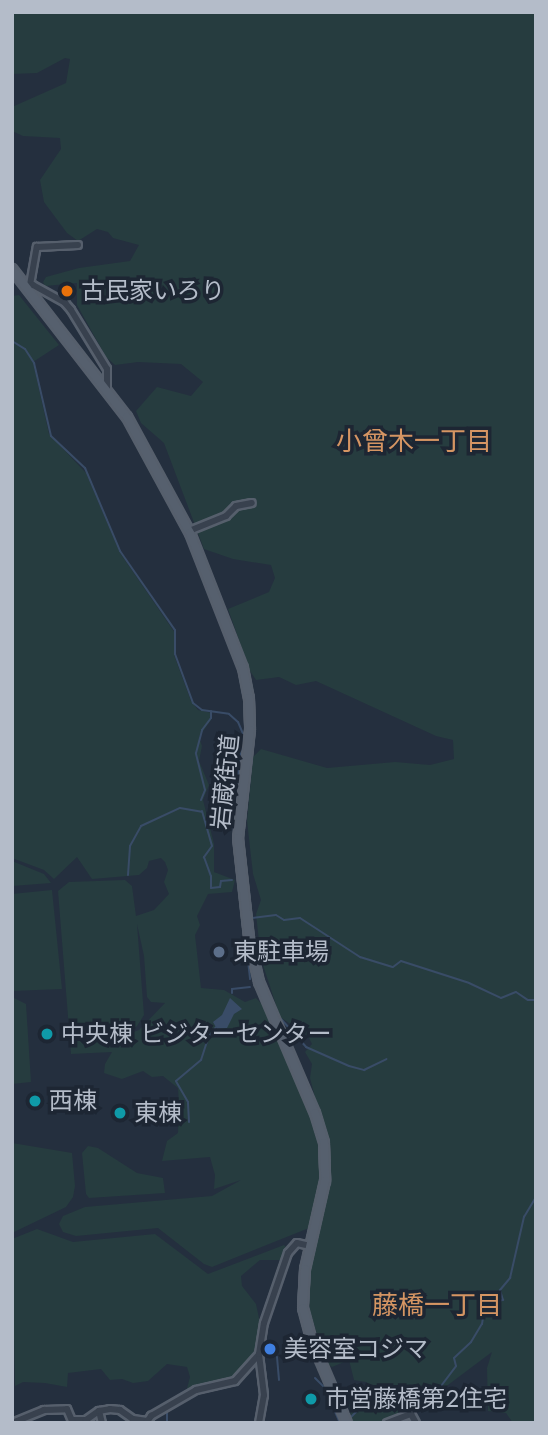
<!DOCTYPE html>
<html>
<head>
<meta charset="utf-8">
<style>
  body { margin:0 }
  #map { position:relative; width:548px; height:1435px; overflow:hidden; background:#242f3e; font-family:Jost,"Noto Sans JP",sans-serif }
  div>[style] { position:absolute }
  [style*='--x'] { left:calc(var(--x)*1px); top:calc(var(--y)*1px); width:calc(var(--w)*1px); rotate:calc(var(--a)*1deg) }
  .green>* { inset:0; background:#263c3f }
  .water>* { inset:0; background:#394c67 }
  .stream>* { height:2px; margin:-1px; padding:0 1px; transform-origin:1px; border-radius:1px; background:#394c67 }
  .roads { filter:drop-shadow(2px 0 #565f6c) drop-shadow(-2px 0 #565f6c) drop-shadow(0 2px #565f6c) drop-shadow(0 -2px #565f6c) }
  .minor>* { height:6px; margin:-3px; padding:0 3px; transform-origin:3px; border-radius:3px; background:#38414e }
  .major>* { height:8px; margin:-4px; padding:0 4px; transform-origin:4px; border-radius:4px; background:#56606e }
  .dots>* { width:19px; height:19px; translate:-50% -50%; box-sizing:border-box; border:4px solid #1d2633; border-radius:50% }
  span { translate:-50% -50%; white-space:nowrap; text-align:center; line-height:1.15; -webkit-text-stroke:7px #1d2633; paint-order:stroke }
  .poi-label { font-size:24px; color:#b4bcc9 }
  .left { translate:0 -50%; text-align:left }
  .street-label { font-size:24px; color:#b4bcc9 }
  .neighbourhood-label { font-size:26px; color:#d59563 }
  .frame { position:absolute; inset:0; border:14px solid #b4bcc9; pointer-events:none }
</style>
</head>
<body>
<div id="map">
  <div class="green">
    <div style="clip-path:polygon(12px 12px,536px 12px,536px 1423px,513px 1423px,506px 1413px,488px 1411px,487px 1368px,492px 1352px,444px 1388px,434px 1403px,380px 1423px,352px 1423px,349px 1404px,359px 1399px,370px 1401px,375px 1392px,366px 1382px,354px 1380px,349px 1360px,332px 1367px,325px 1361px,310px 1311px,307px 1287px,330px 1175px,330px 1155px,310px 1078px,312px 1064px,305px 1052px,312px 1044px,308px 1036px,280px 1017px,261px 959px,256px 914px,261px 900px,253px 874px,247px 821px,253px 757px,261px 749px,327px 768px,395px 762px,430px 765px,454px 759px,453px 740px,436px 736px,316px 681px,296px 685px,279px 677px,256px 680px,250px 671px,228px 609px,269px 592px,275px 578px,271px 565px,233px 559px,204px 549px,164px 443px,141px 423px,136px 411px,157px 387px,191px 396px,203px 382px,181px 364px,138px 362px,115px 365px,106px 357px,77px 305px,77px 283px,45px 286px,43px 282px,46px 277px,79px 268px,130px 261px,139px 245px,113px 238px,108px 232px,97px 229px,78px 241px,67px 233px,44px 202px,40px 180px,61px 149px,60px 138px,23px 136px,12px 131px,12px 107px,66px 83px,70px 59px,65px 58px,37px 73px,12px 74px)"></div>
    <div style="clip-path:polygon(evenodd,19px 295px,59px 345px,33px 362px,49px 434px,86px 473px,120px 553px,175px 633px,174px 655px,191px 701px,198px 710px,212px 713px,211px 720px,199px 737px,202px 746px,199px 761px,209px 785px,203px 800px,214px 844px,214px 872px,235px 880px,232px 892px,208px 894px,197px 916px,200px 925px,195px 935px,201px 988px,224px 990px,245px 1002px,256px 998px,268px 1011px,311px 1114px,320px 1144px,321px 1179px,309px 1228px,212px 1267px,204px 1264px,158px 1228px,76px 1236px,63px 1232px,59px 1224px,63px 1216px,85px 1207px,212px 1196px,241px 1180px,214px 1189px,215px 1175px,210px 1157px,162px 1161px,167px 1141px,178px 1133px,179px 1105px,178px 1088px,163px 1076px,152px 1077px,143px 1071px,122px 1079px,104px 1073px,105px 1064px,112px 1052px,71px 1054px,58px 891px,69px 882px,125px 880px,132px 886px,136px 916px,154px 910px,169px 894px,164px 882px,168px 870px,165px 862px,161px 858px,149px 861px,147px 868px,139px 875px,92px 879px,77px 857px,54px 879px,44px 870px,12px 858px,12px 296px,19px 295px,137px 924px,144px 956px,147px 997px,151px 1002px,165px 1003px,139px 1030px,125px 1035px,137px 1026px,144px 1015px,137px 924px)"></div>
    <div style="clip-path:polygon(12px 861px,44px 874px,51px 883px,12px 886px)"></div>
    <div style="clip-path:polygon(52px 890px,62px 989px,12px 991px,12px 894px)"></div>
    <div style="clip-path:polygon(12px 997px,26px 1004px,31px 1082px,12px 1084px)"></div>
    <div style="clip-path:polygon(12px 1143px,72px 1153px,75px 1186px,73px 1197px,66px 1207px,12px 1233px)"></div>
    <div style="clip-path:polygon(88px 1146px,98px 1148px,137px 1173px,163px 1178px,165px 1193px,89px 1198px,86px 1194px,82px 1153px)"></div>
    <div style="clip-path:polygon(37px 1229px,73px 1242px,155px 1234px,208px 1274px,284px 1245px,287px 1248px,281px 1260px,260px 1260px,241px 1276px,242px 1286px,256px 1304px,260px 1323px,253px 1357px,233px 1380px,185px 1396px,190px 1377px,187px 1367px,167px 1364px,148px 1381px,133px 1383px,122px 1379px,110px 1380px,101px 1369px,68px 1373px,67px 1387px,45px 1383px,23px 1382px,15px 1386px,12px 1239px)"></div>
  </div>
  <div class="water">
    <div style="clip-path:polygon(230px 998px,242px 1009px,234px 1014px,227px 1028px,217px 1029px,213px 1022px,222px 1015px)"></div>
  </div>
  <div class="stream">
    <div style="--x:12;--y:341;--w:15;--a:32"></div>
    <div style="--x:25;--y:349;--w:17;--a:57"></div>
    <div style="--x:34;--y:363;--w:75;--a:76.9"></div>
    <div style="--x:51;--y:436;--w:47;--a:43.3"></div>
    <div style="--x:85;--y:468;--w:90;--a:67.1"></div>
    <div style="--x:120;--y:551;--w:96;--a:55.2"></div>
    <div style="--x:175;--y:630;--w:24;--a:90"></div>
    <div style="--x:175;--y:654;--w:52;--a:69.8"></div>
    <div style="--x:193;--y:703;--w:11;--a:38"></div>
    <div style="--x:202;--y:710;--w:27;--a:8"></div>
    <div style="--x:229;--y:714;--w:12;--a:42"></div>
    <div style="--x:238;--y:722;--w:13;--a:67"></div>
    <div style="--x:243;--y:734;--w:49;--a:97"></div>
    <div style="--x:237;--y:783;--w:15;--a:148"></div>
    <div style="--x:224;--y:791;--w:4;--a:90"></div>
    <div style="--x:224;--y:795;--w:28;--a:72"></div>
    <div style="--x:233;--y:822;--w:158;--a:83.8"></div>
    <div style="--x:201;--y:800;--w:11;--a:-68"></div>
    <div style="--x:205;--y:790;--w:38;--a:-104"></div>
    <div style="--x:196;--y:753;--w:24;--a:-75"></div>
    <div style="--x:202;--y:730;--w:15;--a:-53"></div>
    <div style="--x:211;--y:718;--w:7;--a:-90"></div>
    <div style="--x:202;--y:811;--w:36;--a:74"></div>
    <div style="--x:212;--y:846;--w:14;--a:126"></div>
    <div style="--x:204;--y:857;--w:20;--a:70"></div>
    <div style="--x:211;--y:876;--w:12;--a:90"></div>
    <div style="--x:211;--y:888;--w:9;--a:-6"></div>
    <div style="--x:220;--y:887;--w:6;--a:-81"></div>
    <div style="--x:221;--y:881;--w:11;--a:-5"></div>
    <div style="--x:128;--y:875;--w:29;--a:-86"></div>
    <div style="--x:130;--y:846;--w:23;--a:-61"></div>
    <div style="--x:141;--y:826;--w:43;--a:-24.8"></div>
    <div style="--x:180;--y:808;--w:22;--a:10"></div>
    <div style="--x:252;--y:918;--w:24;--a:-7"></div>
    <div style="--x:276;--y:915;--w:9;--a:32"></div>
    <div style="--x:284;--y:920;--w:16;--a:-7"></div>
    <div style="--x:300;--y:918;--w:72;--a:33"></div>
    <div style="--x:360;--y:957;--w:34;--a:17"></div>
    <div style="--x:393;--y:967;--w:10;--a:-37"></div>
    <div style="--x:401;--y:961;--w:71;--a:17.9"></div>
    <div style="--x:469;--y:983;--w:35;--a:25"></div>
    <div style="--x:501;--y:998;--w:16;--a:-22"></div>
    <div style="--x:516;--y:992;--w:14;--a:34"></div>
    <div style="--x:528;--y:1000;--w:8;--a:0"></div>
    <div style="--x:232;--y:993;--w:4;--a:-90"></div>
    <div style="--x:232;--y:989;--w:18;--a:-6"></div>
    <div style="--x:281;--y:1019;--w:38;--a:48"></div>
    <div style="--x:306;--y:1047;--w:47;--a:23.8"></div>
    <div style="--x:349;--y:1066;--w:16;--a:15"></div>
    <div style="--x:364;--y:1070;--w:25;--a:-26"></div>
    <div style="--x:189;--y:1122;--w:20;--a:-93"></div>
    <div style="--x:188;--y:1102;--w:24;--a:-120"></div>
    <div style="--x:176;--y:1081;--w:33;--a:-40"></div>
    <div style="--x:201;--y:1060;--w:25;--a:-72"></div>
    <div style="--x:209;--y:1036;--w:11;--a:-52"></div>
    <div style="--x:277;--y:1357;--w:23;--a:85"></div>
    <div style="--x:315;--y:1378;--w:14;--a:45"></div>
    <div style="--x:328;--y:1395;--w:30;--a:67"></div>
    <div style="--x:349;--y:1419;--w:18;--a:-45"></div>
    <div style="--x:362;--y:1406;--w:47;--a:-2.4"></div>
    <div style="--x:409;--y:1404;--w:13;--a:-13"></div>
    <div style="--x:422;--y:1401;--w:19;--a:-35"></div>
    <div style="--x:438;--y:1390;--w:30;--a:-53"></div>
    <div style="--x:456;--y:1366;--w:8;--a:-104"></div>
    <div style="--x:454;--y:1358;--w:23;--a:-43"></div>
    <div style="--x:471;--y:1342;--w:21;--a:-59"></div>
    <div style="--x:482;--y:1324;--w:19;--a:-81"></div>
    <div style="--x:485;--y:1305;--w:19;--a:-16"></div>
    <div style="--x:503;--y:1300;--w:10;--a:-107"></div>
    <div style="--x:500;--y:1290;--w:16;--a:-50"></div>
    <div style="--x:510;--y:1278;--w:63;--a:-77.1"></div>
    <div style="--x:524;--y:1217;--w:23;--a:-59"></div>
    <div style="--x:92;--y:1420;--w:3;--a:90"></div>
    <div style="--x:167;--y:1423;--w:11;--a:-90"></div>
  </div>
  <div class="roads">
    <div class="minor">
      <div style="--x:30;--y:285;--w:39;--a:-80"></div>
      <div style="--x:37;--y:247;--w:41;--a:-2.8"></div>
      <div style="--x:25;--y:286;--w:8;--a:-7"></div>
      <div style="--x:33;--y:285;--w:37;--a:29"></div>
      <div style="--x:65;--y:303;--w:9;--a:49"></div>
      <div style="--x:71;--y:310;--w:69;--a:58.6"></div>
      <div style="--x:107;--y:369;--w:20;--a:90"></div>
      <div style="--x:189;--y:531;--w:40;--a:-22"></div>
      <div style="--x:226;--y:516;--w:14;--a:-45"></div>
      <div style="--x:236;--y:506;--w:16;--a:-11"></div>
      <div style="--x:99;--y:1411;--w:12;--a:76"></div>
      <div style="--x:72;--y:1420;--w:14;--a:0"></div>
      <div style="--x:86;--y:1420;--w:16;--a:-35"></div>
      <div style="--x:99;--y:1411;--w:11;--a:-10"></div>
      <div style="--x:110;--y:1409;--w:10;--a:6"></div>
      <div style="--x:120;--y:1410;--w:16;--a:35"></div>
      <div style="--x:133;--y:1419;--w:14;--a:8"></div>
      <div style="--x:12;--y:1423;--w:35;--a:-22"></div>
      <div style="--x:44;--y:1410;--w:23;--a:-2"></div>
      <div style="--x:67;--y:1409;--w:13;--a:67"></div>
      <div style="--x:146;--y:1423;--w:9;--a:-54"></div>
      <div style="--x:151;--y:1416;--w:52;--a:-30"></div>
      <div style="--x:196;--y:1390;--w:40;--a:-13"></div>
      <div style="--x:235;--y:1381;--w:36;--a:-48"></div>
      <div style="--x:259;--y:1423;--w:28;--a:-80"></div>
      <div style="--x:264;--y:1395;--w:41;--a:-97"></div>
      <div style="--x:259;--y:1354;--w:31;--a:-81"></div>
      <div style="--x:264;--y:1323;--w:74;--a:-71.1"></div>
      <div style="--x:288;--y:1253;--w:13;--a:-48"></div>
      <div style="--x:297;--y:1243;--w:13;--a:13"></div>
      <div style="--x:387;--y:1423;--w:26;--a:-21"></div>
      <div style="--x:411;--y:1414;--w:10;--a:61"></div>
    </div>
    <div class="major">
      <div style="--x:12;--y:269;--w:187;--a:52.2"></div>
      <div style="--x:127;--y:417;--w:132;--a:61.5"></div>
      <div style="--x:190;--y:533;--w:145;--a:68.6"></div>
      <div style="--x:243;--y:668;--w:31;--a:79"></div>
      <div style="--x:249;--y:698;--w:32;--a:88"></div>
      <div style="--x:250;--y:730;--w:109;--a:96.3"></div>
      <div style="--x:238;--y:838;--w:101;--a:83.7"></div>
      <div style="--x:249;--y:938;--w:45;--a:77.2"></div>
      <div style="--x:259;--y:982;--w:142;--a:66.9"></div>
      <div style="--x:315;--y:1113;--w:31;--a:73"></div>
      <div style="--x:324;--y:1143;--w:38;--a:88"></div>
      <div style="--x:325;--y:1181;--w:90;--a:102.8"></div>
      <div style="--x:305;--y:1269;--w:39;--a:93"></div>
      <div style="--x:303;--y:1308;--w:34;--a:75"></div>
      <div style="--x:312;--y:1341;--w:89;--a:66.9"></div>
    </div>
  </div>
  <div class="dots">
    <div style="left:67px;top:291px;background:#e8710a"></div>
    <div style="left:219px;top:952px;background:#5c6f8a"></div>
    <div style="left:47px;top:1034px;background:#0f9aa8"></div>
    <div style="left:35px;top:1101px;background:#0f9aa8"></div>
    <div style="left:120px;top:1113px;background:#0f9aa8"></div>
    <div style="left:270px;top:1349px;background:#3f7fe0"></div>
    <div style="left:311px;top:1399px;background:#0f9aa8"></div>
  </div>
  <div class="poi-label">
    <span class="left" style="left:81px;top:291px">古民家いろり</span>
    <span class="left" style="left:233px;top:952px">東駐車場</span>
    <span class="left" style="left:61px;top:1034px">中央棟 ビジターセンター</span>
    <span class="left" style="left:49px;top:1101px">西棟</span>
    <span class="left" style="left:134px;top:1113px">東棟</span>
    <span class="left" style="left:284px;top:1349px">美容室コジマ</span>
    <span class="left" style="left:325px;top:1399px">市営藤橋第２住宅</span>
  </div>
  <div class="street-label">
    <span style="left:225px;top:782px;rotate:-84deg">岩蔵街道</span>
  </div>
  <div class="neighbourhood-label">
    <span style="left:414px;top:442px">小曾木一丁目</span>
    <span style="left:437px;top:1306px">藤橋一丁目</span>
  </div>
  <div class="frame"></div>
</div>
</body>
</html>
